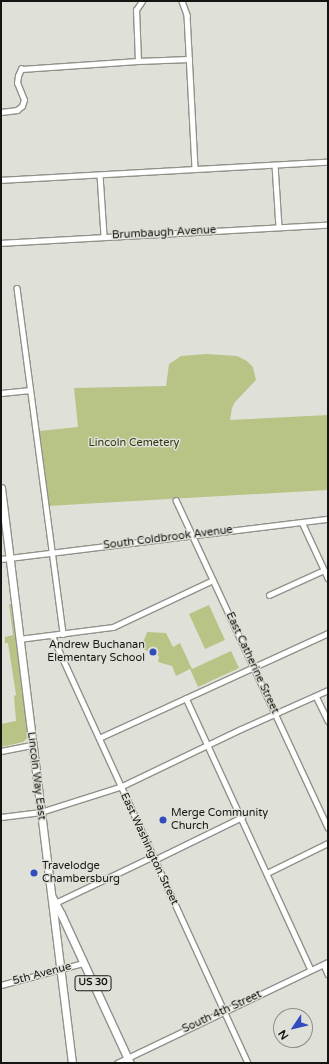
<!DOCTYPE html>
<html>
<head>
<meta charset="utf-8">
<style>
  body { margin:0 }
  #map { position:relative; width:329px; height:1064px; overflow:hidden; background:#dfe1d8; font-family:"Varela Round",sans-serif }
  div>[style] { position:absolute }
  [style*='--x'] { left:calc(var(--x)*1px); top:calc(var(--y)*1px); width:calc(var(--w)*1px); rotate:calc(var(--a)*1deg) }
  .green>* { inset:0; background:#b7c485 }
  .roads { filter:drop-shadow(1px 0 #90928a) drop-shadow(-1px 0 #90928a) drop-shadow(0 1px #90928a) drop-shadow(0 -1px #90928a) }
  .minor>* { height:4.5px; margin:-2.25px; padding:0 2.25px; transform-origin:2.25px; border-radius:2.25px; background:#fff }
  .highway>* { height:7px; margin:-3.5px; padding:0 3.5px; transform-origin:3.5px; border-radius:3.5px; background:#fff }
  .dots>* { width:11px; height:11px; translate:-50% -50%; box-sizing:border-box; border:2px solid #dfe1d8; border-radius:50% }
  span { translate:-50% -50%; white-space:nowrap; text-align:center; line-height:1.15; -webkit-text-stroke:3px #dfe1d8; paint-order:stroke }
  .shield-label span { padding:1px 3px; background:#dfe1d8; border:1px solid; border-radius:3px; -webkit-text-stroke-width:0 }
  .shield-label { font-size:10px; color:#151613; font-weight:700 }
  .street-label { font-size:11px; color:#151613 }
  .park-label { font-size:11px; color:#31390e }
  .poi-label { font-size:11px; color:#151613 }
  .right { translate:-100% -50%; text-align:right }
  .left { translate:0 -50%; text-align:left }
  .frame { position:absolute; inset:0; border:2px solid #151613; pointer-events:none }
  .north { position:absolute; left:273px; top:1008px; width:40px; height:40px; box-sizing:border-box; background:#dfe1d8; border:1px solid #8e9089; border-radius:50%; rotate:235deg; font-size:11px; font-weight:700; line-height:16px; text-align:center; color:#151613 }
  .north::after { content:''; display:block; margin:auto; width:14px; height:18px; background:#314cbd; clip-path:polygon(50% 0,100% 100%,50% 72%,0 100%) }
</style>
</head>
<body>
<div id="map">
  <div class="green">
    <div style="clip-path:polygon(206px 354px,237px 356px,247px 361px,253px 367px,256px 380px,235px 402px,232px 408px,230px 420px,328px 415px,328px 490px,47px 506px,39px 431px,78px 427px,74px 388px,166px 386px,169px 364px,181px 356px)"></div>
    <div style="clip-path:polygon(9px 604px,11px 604px,28px 737px,23px 742px,1px 747px,1px 724px,16px 721px,14px 696px,16px 695px,8px 643px,5px 643px,5px 637px,13px 635px)"></div>
    <div style="clip-path:polygon(209px 605px,225px 640px,205px 649px,189px 614px)"></div>
    <div style="clip-path:polygon(147px 632px,166px 633px,173px 647px,180px 643px,192px 669px,231px 651px,239px 668px,198px 687px,190px 669px,176px 676px,172px 666px,158px 662px,159px 656px,141px 648px)"></div>
  </div>
  <div class="roads">
    <div class="minor">
      <div style="--x:182;--y:1;--w:15;--a:70"></div>
      <div style="--x:187;--y:15;--w:154;--a:87"></div>
      <div style="--x:138;--y:61;--w:51;--a:-2.2"></div>
      <div style="--x:1;--y:112;--w:16;--a:-7"></div>
      <div style="--x:17;--y:110;--w:6;--a:-39"></div>
      <div style="--x:22;--y:106;--w:6;--a:-72"></div>
      <div style="--x:24;--y:100;--w:18;--a:-112"></div>
      <div style="--x:17;--y:83;--w:7;--a:-82"></div>
      <div style="--x:18;--y:76;--w:8;--a:-67"></div>
      <div style="--x:21;--y:69;--w:117;--a:-3.9"></div>
      <div style="--x:138;--y:61;--w:51;--a:-92.2"></div>
      <div style="--x:136;--y:10;--w:11;--a:-56"></div>
      <div style="--x:275;--y:165;--w:62;--a:86.3"></div>
      <div style="--x:100;--y:175;--w:61;--a:86.2"></div>
      <div style="--x:1;--y:180;--w:327;--a:-3.2"></div>
      <div style="--x:1;--y:243;--w:327;--a:-3.2"></div>
      <div style="--x:17;--y:288;--w:349;--a:82.4"></div>
      <div style="--x:1;--y:393;--w:29;--a:-6"></div>
      <div style="--x:176;--y:500;--w:361;--a:65.1"></div>
      <div style="--x:302;--y:522;--w:62;--a:65.1"></div>
      <div style="--x:1;--y:559;--w:329;--a:-7"></div>
      <div style="--x:269;--y:595;--w:60;--a:-24.4"></div>
      <div style="--x:52;--y:635;--w:471;--a:65.4"></div>
      <div style="--x:19;--y:639;--w:95;--a:-7.3"></div>
      <div style="--x:113;--y:627;--w:110;--a:-25.2"></div>
      <div style="--x:316;--y:696;--w:28;--a:64"></div>
      <div style="--x:186;--y:698;--w:299;--a:65.3"></div>
      <div style="--x:99;--y:738;--w:252;--a:-24.6"></div>
      <div style="--x:1;--y:751;--w:32;--a:-11"></div>
      <div style="--x:1;--y:817;--w:40;--a:-7.1"></div>
      <div style="--x:41;--y:812;--w:83;--a:-17.6"></div>
      <div style="--x:120;--y:787;--w:134;--a:-25.6"></div>
      <div style="--x:241;--y:729;--w:95;--a:-24.1"></div>
      <div style="--x:154;--y:860;--w:98;--a:-26"></div>
      <div style="--x:267;--y:873;--w:68;--a:-26.2"></div>
      <div style="--x:55;--y:903;--w:107;--a:-25.4"></div>
      <div style="--x:324;--y:965;--w:10;--a:66"></div>
      <div style="--x:1;--y:985;--w:85;--a:-15"></div>
      <div style="--x:117;--y:1063;--w:234;--a:-25.6"></div>
    </div>
    <div class="highway">
      <div style="--x:1;--y:488;--w:579;--a:82.96"></div>
      <div style="--x:52;--y:897;--w:19;--a:62"></div>
      <div style="--x:61;--y:914;--w:164;--a:65.2"></div>
    </div>
  </div>
  <div class="dots">
    <div style="left:153px;top:652px;background:#314cbd"></div>
    <div style="left:163px;top:820px;background:#314cbd"></div>
    <div style="left:34px;top:873px;background:#314cbd"></div>
  </div>
  <div class="shield-label">
    <span style="left:93px;top:983px">US 30</span>
  </div>
  <div class="street-label">
    <span style="left:164px;top:233px;rotate:-3deg">Brumbaugh Avenue</span>
    <span style="left:168px;top:538px;rotate:-7deg">South Coldbrook Avenue</span>
    <span style="left:252px;top:663px;rotate:65deg">East Catherine Street</span>
    <span style="left:36px;top:776px;rotate:83deg">Lincoln Way East</span>
    <span style="left:149px;top:849px;rotate:65deg">East Washington Street</span>
    <span style="left:42px;top:974px;rotate:-15deg">5th Avenue</span>
    <span style="left:222px;top:1012px;rotate:-25deg">South 4th Street</span>
  </div>
  <div class="park-label">
    <span style="left:134px;top:443px">Lincoln Cemetery</span>
  </div>
  <div class="poi-label">
    <span class="right" style="left:145px;top:652px">Andrew Buchanan<br>Elementary School</span>
    <span class="left" style="left:171px;top:820px">Merge Community<br>Church</span>
    <span class="left" style="left:42px;top:873px">Travelodge<br>Chambersburg</span>
  </div>
  <div class="frame"></div>
  <div class="north">N</div>
</div>
</body>
</html>
